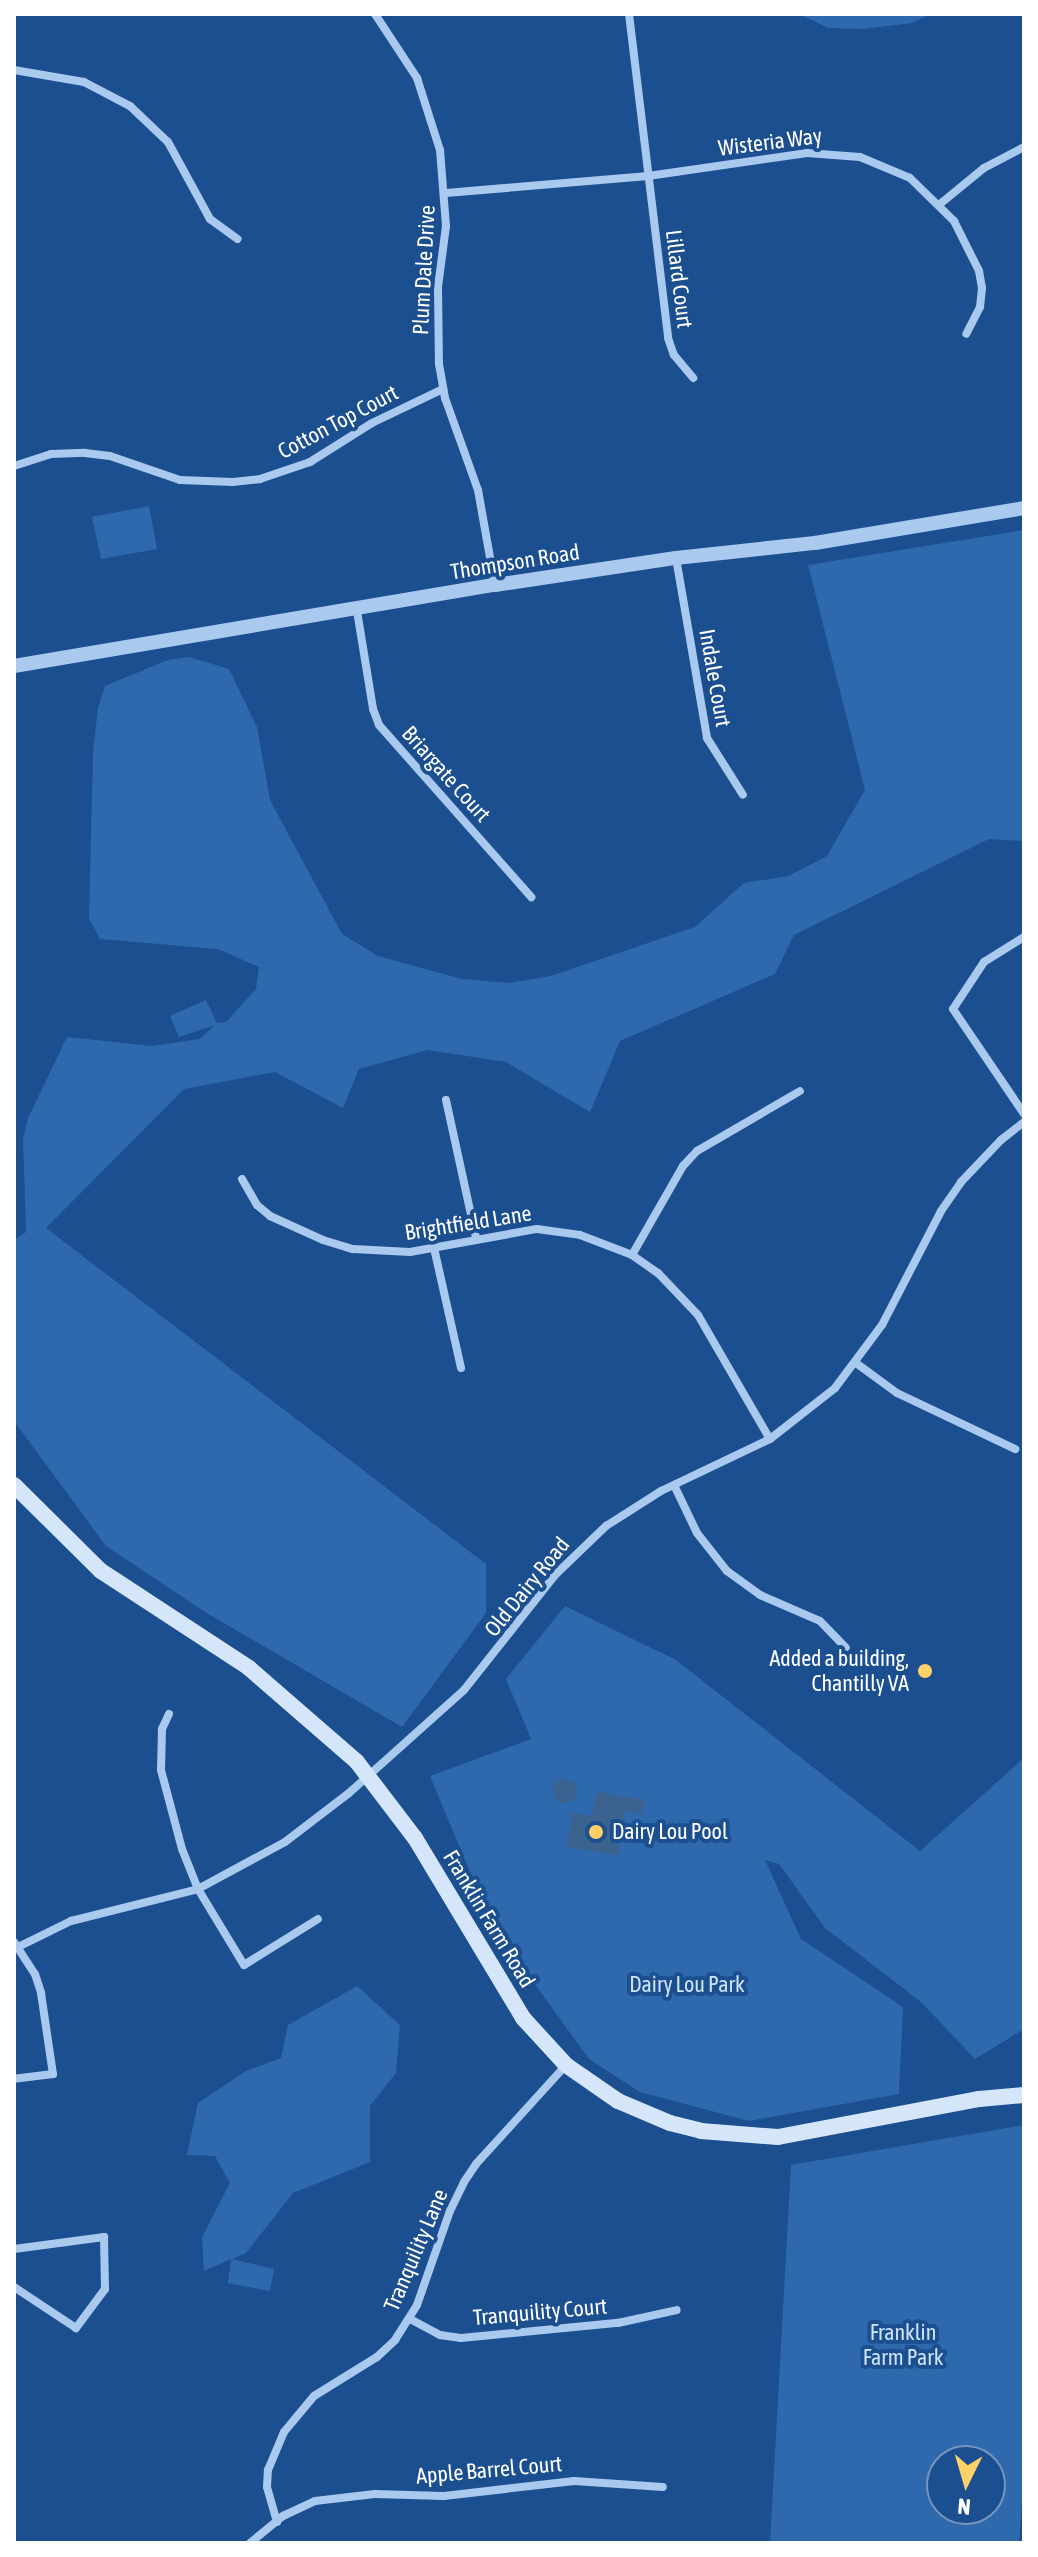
<!DOCTYPE html>
<html>
<head>
<meta charset="utf-8">
<style>
  body { margin:0 }
  #map { position:relative; width:1038px; height:2557px; overflow:hidden; background:#1b4f8f; font-family:"Asap Condensed",sans-serif }
  div>[style] { position:absolute }
  [style*='--x'] { left:calc(var(--x)*1px); top:calc(var(--y)*1px); width:calc(var(--w)*1px); rotate:calc(var(--a)*1deg) }
  .green>* { inset:0; background:#2e69ad }
  .water>* { inset:0; background:#3c6290 }
  .round { border-radius:50% }
  .minor>* { height:8px; margin:-4px; padding:0 4px; transform-origin:4px; border-radius:4px; background:#a9c9ee }
  .tertiary>* { height:14px; margin:-7px; padding:0 7px; transform-origin:7px; border-radius:7px; background:#a9c9ee }
  .secondary>* { height:16px; margin:-8px; padding:0 8px; transform-origin:8px; border-radius:8px; background:#d6e6fa }
  .dots>* { width:22px; height:22px; translate:-50% -50%; box-sizing:border-box; border:4px solid #1b4f8f; border-radius:50% }
  span { translate:-50% -50%; white-space:nowrap; text-align:center; line-height:1.15; -webkit-text-stroke:8px #1b4f8f; paint-order:stroke }
  .street-label { font-size:22px; color:#fff }
  .poi-label { font-size:22px; color:#fff }
  .right { translate:-100% -50%; text-align:right }
  .left { translate:0 -50%; text-align:left }
  .park-label { font-size:22px; color:#cfe3fa }
  .frame { position:absolute; inset:0; border:16px solid #fff; pointer-events:none }
  .north { position:absolute; left:926px; top:2445px; width:80px; height:80px; box-sizing:border-box; background:#1b4f8f; border:2px solid #7695bc; border-radius:50%; rotate:185deg; font-size:22px; font-weight:700; line-height:32px; text-align:center; color:#fff }
  .north::after { content:''; display:block; margin:auto; width:28px; height:36px; background:#ffd166; clip-path:polygon(50% 0,100% 100%,50% 72%,0 100%) }
</style>
</head>
<body>
<div id="map">
  <div class="green">
    <div style="clip-path:polygon(799px 14px,931px 14px,912px 23px,863px 29px,828px 28px)"></div>
    <div style="clip-path:polygon(149px 506px,157px 549px,101px 559px,92px 517px)"></div>
    <div style="clip-path:polygon(1024px 530px,1024px 841px,989px 839px,794px 935px,775px 974px,620px 1041px,590px 1112px,506px 1062px,428px 1050px,359px 1069px,343px 1108px,275px 1072px,184px 1089px,46px 1228px,486px 1564px,486px 1613px,402px 1727px,205px 1612px,106px 1546px,14px 1421px,14px 1240px,26px 1232px,23px 1139px,28px 1118px,67px 1037px,152px 1046px,200px 1039px,215px 1025px,179px 1037px,170px 1016px,206px 1000px,217px 1023px,226px 1022px,256px 989px,259px 967px,218px 949px,100px 939px,89px 919px,93px 753px,98px 708px,105px 686px,168px 660px,189px 657px,229px 669px,257px 727px,270px 800px,342px 934px,378px 956px,462px 979px,508px 983px,551px 976px,695px 927px,744px 883px,788px 876px,827px 856px,865px 790px,808px 565px)"></div>
    <div style="clip-path:polygon(565px 1606px,676px 1660px,920px 1851px,1024px 1758px,1024px 2029px,975px 2059px,921px 2002px,825px 1928px,779px 1864px,765px 1860px,801px 1939px,903px 2007px,899px 2094px,749px 2121px,640px 2092px,589px 2059px,492px 1925px,430px 1776px,531px 1739px,506px 1679px)"></div>
    <div style="clip-path:polygon(357px 1986px,400px 2025px,396px 2073px,370px 2106px,370px 2162px,293px 2193px,246px 2253px,232px 2259px,274px 2269px,270px 2291px,228px 2283px,231px 2259px,204px 2271px,202px 2237px,230px 2183px,215px 2156px,187px 2155px,198px 2103px,246px 2071px,281px 2058px,288px 2025px)"></div>
    <div style="clip-path:polygon(evenodd,1024px 2125px,1024px 2471px,1019px 2543px,770px 2543px,791px 2165px,1024px 2125px,990px 2461px,990px 2509px,942px 2509px,942px 2461px,990px 2461px)"></div>
  </div>
  <div class="water">
    <div class="round" style="left:553px;top:1779px;width:24px;height:24px"></div>
    <div style="clip-path:polygon(597px 1792px,645px 1800px,642px 1814px,626px 1811px,618px 1855px,567px 1847px,572px 1813px,592px 1816px)"></div>
  </div>
  <div class="minor">
    <div style="--x:375;--y:14;--w:77;--a:56.7"></div>
    <div style="--x:417;--y:78;--w:76;--a:72.3"></div>
    <div style="--x:440;--y:150;--w:76;--a:85.5"></div>
    <div style="--x:446;--y:226;--w:62;--a:97.5"></div>
    <div style="--x:438;--y:287;--w:77;--a:89.3"></div>
    <div style="--x:439;--y:364;--w:35;--a:80"></div>
    <div style="--x:445;--y:398;--w:98;--a:70.3"></div>
    <div style="--x:478;--y:490;--w:97;--a:79.9"></div>
    <div style="--x:629;--y:14;--w:326;--a:83.1"></div>
    <div style="--x:668;--y:338;--w:18;--a:71"></div>
    <div style="--x:674;--y:355;--w:30;--a:50"></div>
    <div style="--x:14;--y:70;--w:71;--a:9.7"></div>
    <div style="--x:84;--y:82;--w:52;--a:27.6"></div>
    <div style="--x:130;--y:106;--w:52;--a:43.5"></div>
    <div style="--x:168;--y:142;--w:88;--a:61.4"></div>
    <div style="--x:210;--y:219;--w:34;--a:36"></div>
    <div style="--x:446;--y:193;--w:203;--a:-4.8"></div>
    <div style="--x:648;--y:176;--w:161;--a:-8.2"></div>
    <div style="--x:807;--y:153;--w:53;--a:4.3"></div>
    <div style="--x:860;--y:157;--w:54;--a:22.8"></div>
    <div style="--x:910;--y:178;--w:62;--a:44.3"></div>
    <div style="--x:954;--y:221;--w:56;--a:63.4"></div>
    <div style="--x:979;--y:271;--w:17;--a:80"></div>
    <div style="--x:982;--y:288;--w:19;--a:96"></div>
    <div style="--x:980;--y:307;--w:30;--a:117"></div>
    <div style="--x:940;--y:204;--w:57;--a:-39.3"></div>
    <div style="--x:984;--y:168;--w:45;--a:-27.7"></div>
    <div style="--x:14;--y:466;--w:39;--a:-18"></div>
    <div style="--x:51;--y:454;--w:34;--a:-2"></div>
    <div style="--x:85;--y:453;--w:25;--a:7"></div>
    <div style="--x:110;--y:456;--w:74;--a:18.9"></div>
    <div style="--x:180;--y:480;--w:53;--a:2.2"></div>
    <div style="--x:233;--y:482;--w:27;--a:-6"></div>
    <div style="--x:260;--y:479;--w:53;--a:-18.8"></div>
    <div style="--x:310;--y:462;--w:73;--a:-32.2"></div>
    <div style="--x:372;--y:423;--w:79;--a:-25.6"></div>
    <div style="--x:676;--y:558;--w:183;--a:80.2"></div>
    <div style="--x:707;--y:738;--w:67;--a:57.7"></div>
    <div style="--x:357;--y:611;--w:99;--a:80.7"></div>
    <div style="--x:373;--y:709;--w:17;--a:69"></div>
    <div style="--x:379;--y:725;--w:230;--a:48.5"></div>
    <div style="--x:1024;--y:937;--w:47;--a:148"></div>
    <div style="--x:984;--y:962;--w:56;--a:123.4"></div>
    <div style="--x:953;--y:1009;--w:127;--a:55.9"></div>
    <div style="--x:446;--y:1100;--w:141;--a:77.7"></div>
    <div style="--x:242;--y:1179;--w:30;--a:60"></div>
    <div style="--x:257;--y:1205;--w:17;--a:40"></div>
    <div style="--x:270;--y:1216;--w:58;--a:24.4"></div>
    <div style="--x:323;--y:1240;--w:31;--a:17"></div>
    <div style="--x:353;--y:1249;--w:57;--a:3"></div>
    <div style="--x:410;--y:1252;--w:129;--a:-10.3"></div>
    <div style="--x:537;--y:1229;--w:43;--a:7.9"></div>
    <div style="--x:580;--y:1235;--w:56;--a:21"></div>
    <div style="--x:632;--y:1255;--w:32;--a:35"></div>
    <div style="--x:658;--y:1273;--w:58;--a:46.4"></div>
    <div style="--x:698;--y:1315;--w:143;--a:59.9"></div>
    <div style="--x:434;--y:1248;--w:123;--a:77.3"></div>
    <div style="--x:632;--y:1255;--w:103;--a:-60.2"></div>
    <div style="--x:683;--y:1166;--w:21;--a:-47"></div>
    <div style="--x:697;--y:1151;--w:119;--a:-30.2"></div>
    <div style="--x:856;--y:1363;--w:51;--a:36.2"></div>
    <div style="--x:897;--y:1393;--w:131;--a:25.4"></div>
    <div style="--x:674;--y:1485;--w:53;--a:64.4"></div>
    <div style="--x:697;--y:1533;--w:48;--a:51.7"></div>
    <div style="--x:727;--y:1571;--w:41;--a:36"></div>
    <div style="--x:760;--y:1595;--w:65;--a:23.4"></div>
    <div style="--x:820;--y:1621;--w:37;--a:46"></div>
    <div style="--x:169;--y:1714;--w:17;--a:115"></div>
    <div style="--x:162;--y:1729;--w:41;--a:91.4"></div>
    <div style="--x:161;--y:1770;--w:82;--a:75.1"></div>
    <div style="--x:182;--y:1849;--w:43;--a:68.2"></div>
    <div style="--x:198;--y:1889;--w:89;--a:58.8"></div>
    <div style="--x:244;--y:1965;--w:87;--a:-31.9"></div>
    <div style="--x:14;--y:1942;--w:38;--a:57"></div>
    <div style="--x:35;--y:1974;--w:20;--a:72"></div>
    <div style="--x:41;--y:1993;--w:82;--a:81.6"></div>
    <div style="--x:53;--y:2074;--w:39;--a:173"></div>
    <div style="--x:14;--y:1949;--w:64;--a:-26.2"></div>
    <div style="--x:71;--y:1921;--w:131;--a:-14.1"></div>
    <div style="--x:198;--y:1889;--w:99;--a:-28.4"></div>
    <div style="--x:285;--y:1842;--w:81;--a:-37.4"></div>
    <div style="--x:349;--y:1793;--w:154;--a:-41.8"></div>
    <div style="--x:464;--y:1690;--w:147;--a:-51.6"></div>
    <div style="--x:555;--y:1575;--w:71;--a:-43.9"></div>
    <div style="--x:606;--y:1526;--w:65;--a:-32.5"></div>
    <div style="--x:661;--y:1491;--w:121;--a:-25.5"></div>
    <div style="--x:770;--y:1439;--w:83;--a:-38.1"></div>
    <div style="--x:835;--y:1388;--w:79;--a:-53.3"></div>
    <div style="--x:882;--y:1325;--w:128;--a:-62.6"></div>
    <div style="--x:941;--y:1211;--w:35;--a:-55"></div>
    <div style="--x:961;--y:1182;--w:58;--a:-46.4"></div>
    <div style="--x:1001;--y:1140;--w:29;--a:-38"></div>
    <div style="--x:14;--y:2249;--w:91;--a:-7.6"></div>
    <div style="--x:104;--y:2237;--w:52;--a:88.9"></div>
    <div style="--x:105;--y:2289;--w:49;--a:126.6"></div>
    <div style="--x:76;--y:2328;--w:74;--a:-146.5"></div>
    <div style="--x:410;--y:2319;--w:34;--a:28"></div>
    <div style="--x:440;--y:2335;--w:21;--a:8"></div>
    <div style="--x:461;--y:2338;--w:158;--a:-5.5"></div>
    <div style="--x:618;--y:2323;--w:60;--a:-12.4"></div>
    <div style="--x:277;--y:2522;--w:36;--a:-106"></div>
    <div style="--x:267;--y:2487;--w:17;--a:-87"></div>
    <div style="--x:268;--y:2470;--w:41;--a:-67.2"></div>
    <div style="--x:284;--y:2432;--w:47;--a:-50.2"></div>
    <div style="--x:314;--y:2396;--w:74;--a:-31.8"></div>
    <div style="--x:377;--y:2357;--w:25;--a:-43"></div>
    <div style="--x:395;--y:2340;--w:41;--a:-57.8"></div>
    <div style="--x:417;--y:2305;--w:100;--a:-70.7"></div>
    <div style="--x:450;--y:2211;--w:32;--a:-64"></div>
    <div style="--x:464;--y:2182;--w:22;--a:-56"></div>
    <div style="--x:476;--y:2164;--w:134;--a:-47.7"></div>
    <div style="--x:250;--y:2543;--w:43;--a:-39.3"></div>
    <div style="--x:283;--y:2516;--w:35;--a:-25"></div>
    <div style="--x:315;--y:2501;--w:60;--a:-6.7"></div>
    <div style="--x:375;--y:2494;--w:69;--a:1.7"></div>
    <div style="--x:444;--y:2496;--w:131;--a:-6.6"></div>
    <div style="--x:574;--y:2481;--w:89;--a:3.9"></div>
  </div>
  <div class="tertiary">
    <div style="--x:14;--y:666;--w:488;--a:-9.6"></div>
    <div style="--x:495;--y:585;--w:183;--a:-8.5"></div>
    <div style="--x:676;--y:558;--w:140;--a:-6.2"></div>
    <div style="--x:815;--y:543;--w:212;--a:-9.5"></div>
  </div>
  <div class="secondary">
    <div style="--x:14;--y:1485;--w:122;--a:44.7"></div>
    <div style="--x:101;--y:1571;--w:177;--a:33.2"></div>
    <div style="--x:249;--y:1668;--w:143;--a:41"></div>
    <div style="--x:357;--y:1762;--w:96;--a:52.7"></div>
    <div style="--x:415;--y:1838;--w:210;--a:59"></div>
    <div style="--x:523;--y:2018;--w:64;--a:47.5"></div>
    <div style="--x:566;--y:2065;--w:63;--a:34.7"></div>
    <div style="--x:618;--y:2101;--w:56;--a:22.9"></div>
    <div style="--x:670;--y:2123;--w:32;--a:14"></div>
    <div style="--x:701;--y:2131;--w:77;--a:4.5"></div>
    <div style="--x:778;--y:2137;--w:205;--a:-10.7"></div>
    <div style="--x:979;--y:2099;--w:45;--a:-5.1"></div>
  </div>
  <div class="dots">
    <div style="left:925px;top:1671px;background:#ffd166"></div>
    <div style="left:596px;top:1832px;background:#ffd166"></div>
  </div>
  <div class="street-label">
    <span style="left:770px;top:142px;rotate:-7deg">Wisteria Way</span>
    <span style="left:424px;top:270px;rotate:-87deg">Plum Dale Drive</span>
    <span style="left:679px;top:279px;rotate:83deg">Lillard Court</span>
    <span style="left:338px;top:422px;rotate:-28deg">Cotton Top Court</span>
    <span style="left:515px;top:562px;rotate:-9deg">Thompson Road</span>
    <span style="left:715px;top:678px;rotate:80deg">Indale Court</span>
    <span style="left:446px;top:774px;rotate:48deg">Briargate Court</span>
    <span style="left:468px;top:1223px;rotate:-9deg">Brightfield Lane</span>
    <span style="left:527px;top:1587px;rotate:-51deg">Old Dairy Road</span>
    <span style="left:489px;top:1919px;rotate:59deg">Franklin Farm Road</span>
    <span style="left:416px;top:2250px;rotate:-67deg">Tranquility Lane</span>
    <span style="left:540px;top:2312px;rotate:-5deg">Tranquility Court</span>
    <span style="left:489px;top:2470px;rotate:-5deg">Apple Barrel Court</span>
  </div>
  <div class="poi-label">
    <span class="right" style="left:909px;top:1671px">Added a building,<br>Chantilly VA</span>
    <span class="left" style="left:612px;top:1832px">Dairy Lou Pool</span>
  </div>
  <div class="park-label">
    <span style="left:687px;top:1985px">Dairy Lou Park</span>
    <span style="left:903px;top:2345px">Franklin<br>Farm Park</span>
  </div>
  <div class="frame"></div>
  <div class="north">N</div>
</div>
</body>
</html>
